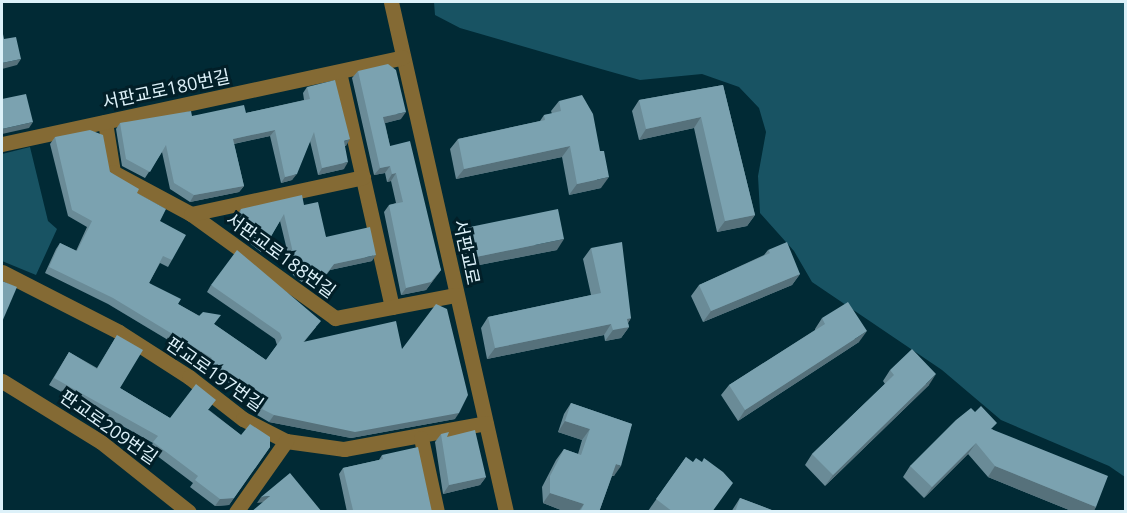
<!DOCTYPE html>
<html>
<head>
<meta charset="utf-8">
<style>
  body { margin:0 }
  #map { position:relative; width:1127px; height:513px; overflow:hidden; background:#012a35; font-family:"Open Sans","Noto Sans KR",sans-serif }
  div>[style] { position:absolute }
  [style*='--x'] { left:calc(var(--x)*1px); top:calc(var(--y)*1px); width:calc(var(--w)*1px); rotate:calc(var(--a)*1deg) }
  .green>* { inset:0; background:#185363 }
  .minor>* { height:15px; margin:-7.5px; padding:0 7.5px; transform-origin:7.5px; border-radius:7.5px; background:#846a34 }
  .wall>* { inset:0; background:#6a8b97 }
  .shaded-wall>* { inset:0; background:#56717b }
  .building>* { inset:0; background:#7ba2b0 }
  span { translate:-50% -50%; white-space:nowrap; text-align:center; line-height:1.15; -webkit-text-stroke:6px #021f28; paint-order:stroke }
  .street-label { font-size:18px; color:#ddf1f9 }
  .frame { position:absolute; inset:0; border:3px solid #ddf1f9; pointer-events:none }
</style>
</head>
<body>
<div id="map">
  <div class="green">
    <div style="clip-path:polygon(434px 2px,1125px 2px,1125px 477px,1109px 466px,1001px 420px,942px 370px,812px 282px,794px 251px,760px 213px,758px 176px,766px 132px,759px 108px,739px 87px,702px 74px,640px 80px,601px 69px,460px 28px,435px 15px)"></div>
    <div style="clip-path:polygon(30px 147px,48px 221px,57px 229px,36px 275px,2px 261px,2px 154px)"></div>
  </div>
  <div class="minor">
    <div style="--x:391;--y:2;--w:523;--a:77.29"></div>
    <div style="--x:339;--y:72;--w:241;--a:77.3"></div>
    <div style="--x:105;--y:122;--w:51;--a:80.9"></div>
    <div style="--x:113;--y:172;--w:89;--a:28.3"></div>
    <div style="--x:191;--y:214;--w:178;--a:35.8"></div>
    <div style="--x:335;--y:318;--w:123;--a:-10.8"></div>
    <div style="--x:2;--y:144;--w:410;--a:-12.2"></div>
    <div style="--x:191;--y:214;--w:176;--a:-12.1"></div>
    <div style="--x:2;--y:272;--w:131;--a:27.1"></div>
    <div style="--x:119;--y:332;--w:83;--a:32.7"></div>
    <div style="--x:189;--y:377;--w:68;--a:37.9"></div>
    <div style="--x:243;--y:419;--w:48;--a:27.1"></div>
    <div style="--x:286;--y:441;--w:59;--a:7.9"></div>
    <div style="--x:344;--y:449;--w:144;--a:-10.4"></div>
    <div style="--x:2;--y:381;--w:116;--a:31.6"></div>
    <div style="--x:101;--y:442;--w:112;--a:38.5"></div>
    <div style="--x:421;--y:438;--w:76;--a:77.8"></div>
    <div style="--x:236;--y:512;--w:87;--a:-54.8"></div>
  </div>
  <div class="wall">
    <div style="clip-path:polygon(358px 71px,401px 119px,385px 123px,390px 146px,441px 270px,426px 290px,401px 295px,384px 212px,389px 205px,396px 203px,391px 181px,387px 182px,385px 173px,374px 175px,352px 78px)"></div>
    <div style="clip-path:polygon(723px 85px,755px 215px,747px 226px,717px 232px,694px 128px,639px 140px,632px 111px,639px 100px)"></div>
    <div style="clip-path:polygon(307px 87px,346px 146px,345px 146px,344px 169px,318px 175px,310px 141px,292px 180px,281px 183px,270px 136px,234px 144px,244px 186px,239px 192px,190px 202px,170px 189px,162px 152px,145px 178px,122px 166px,116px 129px,120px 123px,192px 116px,246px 113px,304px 100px,303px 93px)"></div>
    <div style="clip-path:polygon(559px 101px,601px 188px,569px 195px,562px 157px,456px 179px,450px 149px,458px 139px,540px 121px,544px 115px,552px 114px,551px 111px)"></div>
    <div style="clip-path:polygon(55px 137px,110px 172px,137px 193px,160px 221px,172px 260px,168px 267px,160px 263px,149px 283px,178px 304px,214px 324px,266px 360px,277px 345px,275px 339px,207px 292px,211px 285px,316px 327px,304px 342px,402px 349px,455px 419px,351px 438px,269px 422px,257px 415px,260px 410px,249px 403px,252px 399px,206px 367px,208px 364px,108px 304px,45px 273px,56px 249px,60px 243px,76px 251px,87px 227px,68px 216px,50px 144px)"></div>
    <div style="clip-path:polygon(304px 205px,326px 237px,372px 261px,330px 270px,316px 288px,303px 283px,293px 275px,280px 221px,261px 252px,234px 231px,237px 215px,241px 209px)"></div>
    <div style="clip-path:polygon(465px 228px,557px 250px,464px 268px,458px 239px)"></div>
    <div style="clip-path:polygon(591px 248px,631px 318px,628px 323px,629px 327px,621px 338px,605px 341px,604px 335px,487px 359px,481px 328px,488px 317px,591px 295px,583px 259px)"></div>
    <div style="clip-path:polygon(768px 250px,800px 274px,792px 285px,703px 322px,691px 296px,699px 285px,764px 255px)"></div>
    <div style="clip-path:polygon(822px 318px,859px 342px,738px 421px,721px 395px,729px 385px,815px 330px,815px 329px)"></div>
    <div style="clip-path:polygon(117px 335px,120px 388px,170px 418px,209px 410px,241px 435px,270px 447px,229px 505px,215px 506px,190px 487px,193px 483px,148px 449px,153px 443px,49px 385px,69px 352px,97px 368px)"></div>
    <div style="clip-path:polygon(890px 370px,929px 385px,825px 486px,805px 465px,812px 454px,885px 384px,883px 381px)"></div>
    <div style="clip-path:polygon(571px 403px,632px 424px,614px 476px,612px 476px,599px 512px,566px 512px,543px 503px,542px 487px,556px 460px,564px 449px,578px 454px,582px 440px,558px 432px,564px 414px)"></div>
    <div style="clip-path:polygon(992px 429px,1096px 507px,1093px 512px,1074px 512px,988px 477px,968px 454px,924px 498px,903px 477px,910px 466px)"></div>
    <div style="clip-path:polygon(441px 434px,447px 437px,486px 477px,480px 485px,443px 494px,435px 442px)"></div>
    <div style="clip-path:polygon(382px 455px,432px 512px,347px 512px,339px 474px,343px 468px,379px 460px)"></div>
    <div style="clip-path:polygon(686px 457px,712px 512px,649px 512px,648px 511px)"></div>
    <div style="clip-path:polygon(740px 498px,777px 512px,731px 512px)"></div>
  </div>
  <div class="shaded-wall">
    <div style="clip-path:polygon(21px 59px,17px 65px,2px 69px,2px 63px)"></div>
    <div style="clip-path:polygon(406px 112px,401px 119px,378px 125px,383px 117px)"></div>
    <div style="clip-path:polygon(701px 117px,694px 128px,639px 140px,646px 129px)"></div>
    <div style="clip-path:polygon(33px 122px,29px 128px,2px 134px,2px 129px)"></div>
    <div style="clip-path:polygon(275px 130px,270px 136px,228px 145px,233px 139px)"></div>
    <div style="clip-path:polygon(350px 139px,346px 146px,339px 147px,344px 141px)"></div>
    <div style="clip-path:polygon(570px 146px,562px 157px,456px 179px,464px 169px)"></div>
    <div style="clip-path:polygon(348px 162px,344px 169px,318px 175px,322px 168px)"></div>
    <div style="clip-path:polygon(390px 166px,385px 173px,374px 175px,380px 168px)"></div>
    <div style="clip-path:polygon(396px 173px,391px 181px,387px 182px,392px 174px)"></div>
    <div style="clip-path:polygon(297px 174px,292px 180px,281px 183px,285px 177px)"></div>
    <div style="clip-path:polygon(609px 177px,601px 188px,569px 195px,577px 184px)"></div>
    <div style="clip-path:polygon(244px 186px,239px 192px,190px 202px,194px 195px)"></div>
    <div style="clip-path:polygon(755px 215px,747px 226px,717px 232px,725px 221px)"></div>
    <div style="clip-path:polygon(564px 239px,557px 250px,464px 268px,471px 258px)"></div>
    <div style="clip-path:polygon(376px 255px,372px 261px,330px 270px,316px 288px,334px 264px)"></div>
    <div style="clip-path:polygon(441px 270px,426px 290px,401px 295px,406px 288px)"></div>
    <div style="clip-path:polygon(800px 274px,792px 285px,703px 322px,711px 311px)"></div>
    <div style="clip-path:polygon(631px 318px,625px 328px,629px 327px,621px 338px,605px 341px,613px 330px,627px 319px)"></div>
    <div style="clip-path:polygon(611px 324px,604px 335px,487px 359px,495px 348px)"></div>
    <div style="clip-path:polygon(867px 331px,859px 342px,738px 421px,745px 410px)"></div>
    <div style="clip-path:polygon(936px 374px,929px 385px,825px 486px,833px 475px)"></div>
    <div style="clip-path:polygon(459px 413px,455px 419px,351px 438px,269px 422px,274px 415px)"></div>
    <div style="clip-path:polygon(565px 421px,590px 429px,582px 440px,558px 432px)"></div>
    <div style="clip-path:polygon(976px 443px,968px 454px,924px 498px,932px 487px)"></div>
    <div style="clip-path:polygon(616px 464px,621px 466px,614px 476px,609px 474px)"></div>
    <div style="clip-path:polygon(995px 466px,1096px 507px,1093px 512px,1074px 512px,988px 477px)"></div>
    <div style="clip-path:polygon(486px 477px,480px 485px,443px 494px,449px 485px)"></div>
    <div style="clip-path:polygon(550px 493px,584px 504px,578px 512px,566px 512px,543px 503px)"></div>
    <div style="clip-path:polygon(270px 496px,266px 502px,257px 503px,261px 497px)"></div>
    <div style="clip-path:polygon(234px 498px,229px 505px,215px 506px,220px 499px)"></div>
  </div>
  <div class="building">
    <div style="clip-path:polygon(2px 29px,4px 39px,16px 37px,21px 59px,2px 63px)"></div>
    <div style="clip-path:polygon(388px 64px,396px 70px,406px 112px,383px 117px,390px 146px,410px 141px,441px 270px,431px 282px,406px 288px,389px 205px,403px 202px,396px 173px,392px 174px,390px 166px,380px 168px,358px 71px)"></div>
    <div style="clip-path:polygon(335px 80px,350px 139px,344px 141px,348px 162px,322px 168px,314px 132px,297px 174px,285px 177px,275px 130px,251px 135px,233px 139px,244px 186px,194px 195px,174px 183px,166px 145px,150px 172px,126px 159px,120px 123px,191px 111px,192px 116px,244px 105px,246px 113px,310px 99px,307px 87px)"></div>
    <div style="clip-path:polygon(723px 85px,755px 215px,725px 221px,701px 117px,646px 129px,639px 100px)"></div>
    <div style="clip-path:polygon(26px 94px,33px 122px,2px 129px,2px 99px)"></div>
    <div style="clip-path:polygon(582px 95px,593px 114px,600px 151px,604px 151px,609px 177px,577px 184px,570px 146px,464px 169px,458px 139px,545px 120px,544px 115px,561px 111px,559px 101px)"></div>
    <div style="clip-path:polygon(90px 130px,103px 135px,110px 172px,139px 189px,137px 193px,166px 209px,160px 221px,186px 235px,172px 260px,163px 256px,149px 283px,181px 299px,178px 304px,199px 316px,203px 312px,221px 315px,214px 324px,266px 360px,282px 338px,280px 333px,211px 285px,237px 250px,321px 321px,303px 342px,396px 321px,402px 349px,436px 304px,447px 309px,468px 395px,459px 413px,355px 432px,274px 415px,262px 409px,265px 404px,254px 396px,256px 393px,210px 361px,212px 358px,113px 298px,49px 267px,60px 243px,77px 251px,92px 221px,72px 210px,55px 137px)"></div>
    <div style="clip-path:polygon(302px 195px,304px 205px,318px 202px,326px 237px,370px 227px,376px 255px,334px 264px,320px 282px,307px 277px,297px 270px,284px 214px,265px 247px,238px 225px,241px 209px)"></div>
    <div style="clip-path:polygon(558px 209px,564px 239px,471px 258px,465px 228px)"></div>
    <div style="clip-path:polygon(622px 242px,631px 318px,627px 319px,629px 327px,613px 330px,611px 324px,495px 348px,488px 317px,601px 293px,591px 248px)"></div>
    <div style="clip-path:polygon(787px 242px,800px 274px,711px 311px,699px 285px,770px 253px,768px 250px)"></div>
    <div style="clip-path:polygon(2px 281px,17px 287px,2px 322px)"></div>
    <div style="clip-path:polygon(848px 302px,867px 331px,745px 410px,729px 385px,825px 324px,822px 318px)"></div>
    <div style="clip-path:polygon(117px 335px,143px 350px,120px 388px,170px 418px,196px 384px,216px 400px,208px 410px,241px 435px,250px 424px,270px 437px,270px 447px,234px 498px,220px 499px,195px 480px,198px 476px,153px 442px,158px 436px,54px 378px,69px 352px,97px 369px)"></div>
    <div style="clip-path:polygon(912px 349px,936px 374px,833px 475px,812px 454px,894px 375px,890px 370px)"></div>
    <div style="clip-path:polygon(571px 403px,632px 424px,621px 466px,616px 464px,599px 512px,580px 512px,584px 504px,550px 493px,550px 476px,564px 449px,581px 455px,590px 429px,565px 421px)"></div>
    <div style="clip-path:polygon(981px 406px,997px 423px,991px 429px,1108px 476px,1096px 507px,995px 466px,976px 443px,932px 487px,910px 466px,956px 420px,971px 408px,975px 412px)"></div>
    <div style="clip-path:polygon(475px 430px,486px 477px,449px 485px,441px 434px,449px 432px,447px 437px)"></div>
    <div style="clip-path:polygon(418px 447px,432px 512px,350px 512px,353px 510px,343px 468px,383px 459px,382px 455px)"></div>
    <div style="clip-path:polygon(686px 457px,693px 462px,696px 458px,702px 462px,704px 458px,723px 472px,733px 483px,712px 512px,673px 512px,656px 499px)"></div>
    <div style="clip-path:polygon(290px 473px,322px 512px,251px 512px,270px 496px,261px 497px)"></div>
    <div style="clip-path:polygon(740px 498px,777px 512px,735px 512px)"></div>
  </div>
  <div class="street-label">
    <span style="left:166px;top:89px;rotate:-12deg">서판교로180번길</span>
    <span style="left:467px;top:252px;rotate:78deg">서판교로</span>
    <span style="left:281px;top:255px;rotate:36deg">서판교로188번길</span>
    <span style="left:215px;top:374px;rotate:35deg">판교로197번길</span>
    <span style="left:109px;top:427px;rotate:35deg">판교로209번길</span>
  </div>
  <div class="frame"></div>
</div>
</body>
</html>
